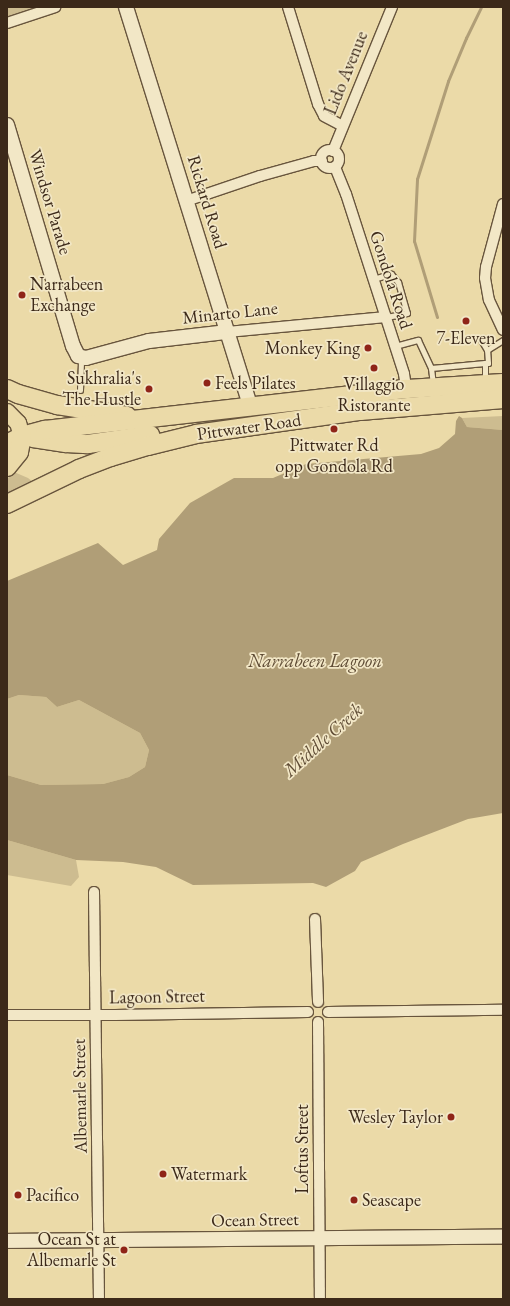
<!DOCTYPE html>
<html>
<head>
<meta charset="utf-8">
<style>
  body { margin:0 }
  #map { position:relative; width:510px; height:1306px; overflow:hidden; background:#ebdaa8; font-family:"EB Garamond",serif }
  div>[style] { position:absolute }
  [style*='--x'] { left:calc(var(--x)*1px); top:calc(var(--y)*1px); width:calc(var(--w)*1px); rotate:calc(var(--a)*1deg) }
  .green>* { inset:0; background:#cdbc90 }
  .water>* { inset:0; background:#b09e77 }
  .stream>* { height:3px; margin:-1.5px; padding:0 1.5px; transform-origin:1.5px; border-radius:1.5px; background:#b09e77 }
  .roads { filter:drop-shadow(1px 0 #68553d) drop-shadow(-1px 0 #68553d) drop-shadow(0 1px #68553d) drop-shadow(0 -1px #68553d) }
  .lane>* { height:5px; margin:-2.5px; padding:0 2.5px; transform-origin:2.5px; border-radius:2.5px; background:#f2e7c6 }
  .street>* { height:10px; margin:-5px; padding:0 5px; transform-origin:5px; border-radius:5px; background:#f2e7c6 }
  .street>.ring { margin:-5px; padding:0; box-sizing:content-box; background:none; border:10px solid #f2e7c6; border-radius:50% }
  .secondary>* { height:14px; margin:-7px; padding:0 7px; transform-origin:7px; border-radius:7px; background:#f2e7c6 }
  .primary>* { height:16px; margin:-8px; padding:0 8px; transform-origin:8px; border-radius:8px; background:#ebdaa8 }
  .highway>* { height:18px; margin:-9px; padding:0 9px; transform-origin:9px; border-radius:9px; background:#ebdaa8 }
  .dots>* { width:11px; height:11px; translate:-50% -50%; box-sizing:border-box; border:2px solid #f2e7c6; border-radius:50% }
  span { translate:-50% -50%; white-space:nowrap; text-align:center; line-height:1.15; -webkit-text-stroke:3.5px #f2e7c6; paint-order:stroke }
  .street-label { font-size:18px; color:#3c2919 }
  .poi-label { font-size:18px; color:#3c2919 }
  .left { translate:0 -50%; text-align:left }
  .right { translate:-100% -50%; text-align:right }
  .water-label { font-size:19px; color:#5f4c35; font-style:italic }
  .frame { position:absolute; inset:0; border:8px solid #3c2919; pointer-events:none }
</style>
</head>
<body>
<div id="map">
  <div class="green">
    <div style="clip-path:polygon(7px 7px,45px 7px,7px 18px)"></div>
    <div style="clip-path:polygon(503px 416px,503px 430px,467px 427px,462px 418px)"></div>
    <div style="clip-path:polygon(14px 472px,28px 478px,33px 482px,7px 496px,7px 479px)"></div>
    <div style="clip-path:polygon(19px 695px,46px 697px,57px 707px,79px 700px,140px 733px,149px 750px,145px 767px,129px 777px,103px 784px,41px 785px,7px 775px,7px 699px)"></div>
    <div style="clip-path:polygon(7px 840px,76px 860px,79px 877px,71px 886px,7px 875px)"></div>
  </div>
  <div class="water">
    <div style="clip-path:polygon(459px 416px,462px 418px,467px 427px,503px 430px,503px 813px,468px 819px,403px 844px,361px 862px,355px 871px,326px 887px,313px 883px,193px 885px,156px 867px,123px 862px,76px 860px,7px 840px,7px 775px,41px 785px,103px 784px,129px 777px,145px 767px,149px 750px,140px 733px,79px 700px,57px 707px,46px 697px,19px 695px,7px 699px,7px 581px,98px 543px,123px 565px,157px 550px,159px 539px,190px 503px,234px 478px,273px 478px,306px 464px,421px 454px,439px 448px,455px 434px,456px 421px)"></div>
  </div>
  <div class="stream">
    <div style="--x:437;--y:317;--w:79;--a:-106.8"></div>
    <div style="--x:414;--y:241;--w:62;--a:-87.2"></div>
    <div style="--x:417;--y:179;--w:103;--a:-72.4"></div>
    <div style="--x:448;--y:81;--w:47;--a:-67.3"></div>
    <div style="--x:466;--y:38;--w:34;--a:-64"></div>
  </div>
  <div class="roads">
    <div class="lane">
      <div style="--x:373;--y:279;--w:19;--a:-16"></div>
      <div style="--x:391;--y:274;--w:11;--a:49"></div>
      <div style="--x:398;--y:282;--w:32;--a:74"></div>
      <div style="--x:407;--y:313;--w:21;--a:169"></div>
      <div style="--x:481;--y:340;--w:12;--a:59"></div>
      <div style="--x:487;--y:350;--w:19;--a:-32"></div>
      <div style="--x:395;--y:346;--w:24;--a:-15"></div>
      <div style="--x:418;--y:340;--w:31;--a:65"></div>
      <div style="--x:431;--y:368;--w:16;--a:83"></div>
      <div style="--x:485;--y:363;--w:3;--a:0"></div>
      <div style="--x:488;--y:363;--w:13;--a:-94"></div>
      <div style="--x:431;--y:368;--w:54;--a:-5.3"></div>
      <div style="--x:485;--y:363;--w:17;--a:90"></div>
      <div style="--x:80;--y:390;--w:31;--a:-88"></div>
    </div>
    <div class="street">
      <div style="--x:288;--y:7;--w:102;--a:72.8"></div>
      <div style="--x:318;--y:104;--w:13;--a:63"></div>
      <div style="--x:324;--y:116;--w:21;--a:28"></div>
      <div style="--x:7;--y:23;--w:51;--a:-18.4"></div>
      <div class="ring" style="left:321px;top:150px;width:8px;height:8px"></div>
      <div style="--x:333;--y:151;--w:156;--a:-67.7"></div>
      <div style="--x:335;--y:167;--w:29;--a:68"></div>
      <div style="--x:346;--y:194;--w:189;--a:72.1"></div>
      <div style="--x:404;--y:374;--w:19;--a:81"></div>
      <div style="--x:186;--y:201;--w:78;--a:-18.7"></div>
      <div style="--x:260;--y:176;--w:56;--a:-15.5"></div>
      <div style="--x:314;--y:161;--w:8;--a:0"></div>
      <div style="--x:503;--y:204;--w:65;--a:105.1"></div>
      <div style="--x:486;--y:267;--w:11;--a:95"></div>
      <div style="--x:485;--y:278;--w:22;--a:80"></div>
      <div style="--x:489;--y:300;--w:33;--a:65"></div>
      <div style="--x:227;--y:332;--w:160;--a:-5.4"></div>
      <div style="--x:94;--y:892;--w:407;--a:89.3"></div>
      <div style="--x:315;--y:919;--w:83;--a:87.9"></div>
      <div style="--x:328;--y:1012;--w:175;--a:-0.7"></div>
      <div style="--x:7;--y:1015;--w:108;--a:0"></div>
      <div style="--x:115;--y:1015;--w:193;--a:-0.9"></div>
      <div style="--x:318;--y:1022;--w:277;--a:89.6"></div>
    </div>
    <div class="secondary">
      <div style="--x:126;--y:7;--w:420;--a:72.7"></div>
      <div style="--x:7;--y:125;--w:231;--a:73.4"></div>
      <div style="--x:73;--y:346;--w:11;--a:63"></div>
      <div style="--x:78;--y:356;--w:8;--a:14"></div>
      <div style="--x:86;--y:358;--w:65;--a:-15.1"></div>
      <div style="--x:149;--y:341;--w:79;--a:-6.6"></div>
      <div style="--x:7;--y:1241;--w:496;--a:-0.5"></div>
    </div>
    <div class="primary">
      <div style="--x:7;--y:412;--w:16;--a:45"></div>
      <div style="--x:18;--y:423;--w:14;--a:73"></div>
    </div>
    <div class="highway">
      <div style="--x:7;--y:389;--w:12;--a:24"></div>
      <div style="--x:18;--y:394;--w:41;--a:15.8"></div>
      <div style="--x:57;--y:405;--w:71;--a:8.9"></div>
      <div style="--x:33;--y:438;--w:33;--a:9"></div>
      <div style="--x:66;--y:443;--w:22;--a:3"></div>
      <div style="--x:88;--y:444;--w:63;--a:-8.3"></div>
      <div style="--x:7;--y:444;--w:17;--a:-28"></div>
      <div style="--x:22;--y:436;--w:24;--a:-15"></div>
      <div style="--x:45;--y:430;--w:364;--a:-6.5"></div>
      <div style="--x:407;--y:389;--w:96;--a:-3.6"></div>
      <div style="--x:7;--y:467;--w:19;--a:-51"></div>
      <div style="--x:19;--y:452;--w:16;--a:-79"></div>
      <div style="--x:7;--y:504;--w:80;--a:-25.9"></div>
      <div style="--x:79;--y:469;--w:34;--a:-21"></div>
      <div style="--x:111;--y:457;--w:39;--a:-17"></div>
      <div style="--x:148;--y:446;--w:49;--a:-14"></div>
      <div style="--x:196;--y:434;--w:166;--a:-8"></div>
      <div style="--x:360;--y:411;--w:144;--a:-4.8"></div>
    </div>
  </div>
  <div class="dots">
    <div style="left:22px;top:295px;background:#8f2418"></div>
    <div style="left:466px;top:321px;background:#8f2418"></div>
    <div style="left:368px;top:348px;background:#8f2418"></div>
    <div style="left:374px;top:368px;background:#8f2418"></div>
    <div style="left:207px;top:383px;background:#8f2418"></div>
    <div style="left:149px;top:389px;background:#8f2418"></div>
    <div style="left:334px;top:429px;background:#8f2418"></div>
    <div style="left:451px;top:1117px;background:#8f2418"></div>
    <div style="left:163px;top:1174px;background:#8f2418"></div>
    <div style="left:18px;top:1195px;background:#8f2418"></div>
    <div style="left:354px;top:1200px;background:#8f2418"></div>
    <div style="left:124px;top:1250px;background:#8f2418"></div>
  </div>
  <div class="street-label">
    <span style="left:346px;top:73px;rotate:-68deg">Lido Avenue</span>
    <span style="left:50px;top:202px;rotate:73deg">Windsor Parade</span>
    <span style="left:207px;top:202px;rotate:73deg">Rickard Road</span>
    <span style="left:391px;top:280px;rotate:72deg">Gondola Road</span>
    <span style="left:230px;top:313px;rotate:-6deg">Minarto Lane</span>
    <span style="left:249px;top:427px;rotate:-8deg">Pittwater Road</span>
    <span style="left:157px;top:997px;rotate:-1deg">Lagoon Street</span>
    <span style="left:80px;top:1096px;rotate:-91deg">Albemarle Street</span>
    <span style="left:302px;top:1149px;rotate:-90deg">Loftus Street</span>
    <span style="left:255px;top:1220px;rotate:-1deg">Ocean Street</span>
  </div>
  <div class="poi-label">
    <span class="left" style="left:30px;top:295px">Narrabeen<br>Exchange</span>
    <span style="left:466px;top:338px">7-Eleven</span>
    <span class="right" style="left:360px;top:348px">Monkey King</span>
    <span class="right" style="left:141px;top:389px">Sukhralia's<br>The Hustle</span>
    <span class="left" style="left:215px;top:383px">Feels Pilates</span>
    <span style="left:374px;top:395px">Villaggio<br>Ristorante</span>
    <span style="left:334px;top:456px">Pittwater Rd<br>opp Gondola Rd</span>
    <span class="right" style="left:443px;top:1117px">Wesley Taylor</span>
    <span class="left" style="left:171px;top:1174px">Watermark</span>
    <span class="left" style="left:26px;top:1195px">Pacifico</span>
    <span class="left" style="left:362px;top:1200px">Seascape</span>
    <span class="right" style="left:116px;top:1250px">Ocean St at<br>Albemarle St</span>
  </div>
  <div class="water-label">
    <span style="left:315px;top:661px">Narrabeen Lagoon</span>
    <span style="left:323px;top:740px;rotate:-42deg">Middle Creek</span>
  </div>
  <div class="frame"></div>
</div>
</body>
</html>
